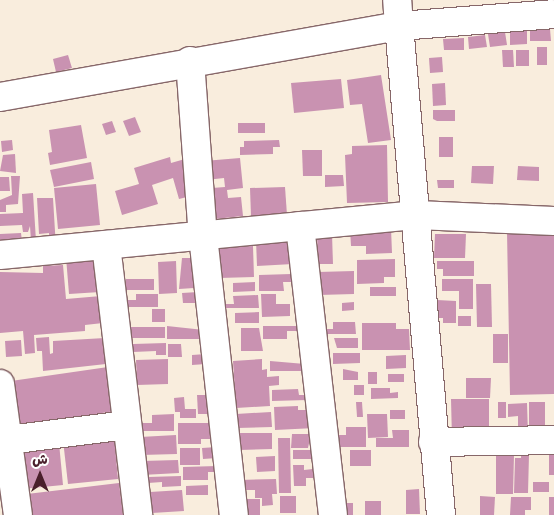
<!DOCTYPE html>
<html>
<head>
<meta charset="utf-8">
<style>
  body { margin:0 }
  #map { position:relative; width:554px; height:515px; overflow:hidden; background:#f9eddd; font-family:Mynerve,"Playpen Sans Arabic",sans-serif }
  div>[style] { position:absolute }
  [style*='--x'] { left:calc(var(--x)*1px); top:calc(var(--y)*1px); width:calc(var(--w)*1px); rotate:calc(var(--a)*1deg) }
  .building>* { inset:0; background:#c992b1 }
  .roads { filter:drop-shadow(1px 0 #876769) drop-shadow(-1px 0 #876769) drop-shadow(0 1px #876769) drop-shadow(0 -1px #876769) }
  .minor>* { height:28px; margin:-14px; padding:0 14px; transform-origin:14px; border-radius:14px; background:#fff }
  span { translate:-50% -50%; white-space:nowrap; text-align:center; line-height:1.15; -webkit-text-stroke:4.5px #fff; paint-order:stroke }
  .north { position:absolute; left:15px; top:450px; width:50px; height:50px; -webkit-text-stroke:4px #fff; paint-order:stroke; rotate:0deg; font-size:14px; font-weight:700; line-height:20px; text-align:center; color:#4a1f2b }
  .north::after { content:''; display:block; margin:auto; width:18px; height:22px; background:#4a1f2b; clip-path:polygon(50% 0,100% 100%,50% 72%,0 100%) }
</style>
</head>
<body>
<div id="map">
  <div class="building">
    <div style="clip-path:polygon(530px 29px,550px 29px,551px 41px,530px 41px)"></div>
    <div style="clip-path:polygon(510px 31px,527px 31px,527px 44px,510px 45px)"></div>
    <div style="clip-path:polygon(505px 32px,507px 45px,490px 47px,488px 34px)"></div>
    <div style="clip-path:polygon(485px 35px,487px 47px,469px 49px,468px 37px)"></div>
    <div style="clip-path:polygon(464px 38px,464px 50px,444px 50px,443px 39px)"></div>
    <div style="clip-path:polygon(537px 47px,547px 47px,547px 65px,537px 65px)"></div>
    <div style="clip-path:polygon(502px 50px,513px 50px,514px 67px,503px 67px)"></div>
    <div style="clip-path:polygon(516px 50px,529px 50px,529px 66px,516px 66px)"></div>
    <div style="clip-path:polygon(68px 55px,72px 68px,56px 72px,53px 59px)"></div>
    <div style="clip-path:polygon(442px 57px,443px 72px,430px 73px,429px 58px)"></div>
    <div style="clip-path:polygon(381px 75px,391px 140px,368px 143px,362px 104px,350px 105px,347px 80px)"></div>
    <div style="clip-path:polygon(341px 79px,344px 108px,294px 113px,291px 83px)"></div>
    <div style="clip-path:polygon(445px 83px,446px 105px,433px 106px,432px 84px)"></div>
    <div style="clip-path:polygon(433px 110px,455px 110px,455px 121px,437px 121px,433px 119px)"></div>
    <div style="clip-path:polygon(135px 117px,141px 132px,129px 136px,123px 121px)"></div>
    <div style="clip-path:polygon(112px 121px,116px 132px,106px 135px,102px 124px)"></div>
    <div style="clip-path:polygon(238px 123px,265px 123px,265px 133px,238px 133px)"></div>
    <div style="clip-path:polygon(81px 125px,87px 158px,50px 165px,48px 153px,52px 152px,49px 130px)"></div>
    <div style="clip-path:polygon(439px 137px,453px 137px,453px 157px,439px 157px)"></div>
    <div style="clip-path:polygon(12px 140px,13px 150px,2px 152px,1px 141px)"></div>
    <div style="clip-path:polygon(279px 140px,280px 147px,273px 147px,273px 154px,240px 155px,240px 147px,244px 147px,244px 141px)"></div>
    <div style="clip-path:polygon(387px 145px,388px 202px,347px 203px,345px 155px,352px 154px,352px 146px)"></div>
    <div style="clip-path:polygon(302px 150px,322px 150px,322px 176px,303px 176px)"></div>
    <div style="clip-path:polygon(15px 154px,16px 173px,0 171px,3px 155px)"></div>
    <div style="clip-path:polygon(170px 157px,171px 163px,185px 159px,195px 195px,179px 199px,173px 178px,152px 185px,158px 204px,122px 215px,115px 191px,139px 184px,134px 168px)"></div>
    <div style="clip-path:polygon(240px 158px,243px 188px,227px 190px,228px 198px,241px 197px,243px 216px,215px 219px,212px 188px,225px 187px,224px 178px,206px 180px,204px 161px)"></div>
    <div style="clip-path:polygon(91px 162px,94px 179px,54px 187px,50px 170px)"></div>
    <div style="clip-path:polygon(472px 166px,494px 166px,493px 184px,471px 183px)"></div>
    <div style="clip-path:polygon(518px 166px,539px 167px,539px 181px,517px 180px)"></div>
    <div style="clip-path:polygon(325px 175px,343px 175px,344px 186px,325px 187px)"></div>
    <div style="clip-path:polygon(11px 176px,20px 176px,18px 204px,6px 205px,6px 212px,0 212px,0 200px,12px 195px)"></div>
    <div style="clip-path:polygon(0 177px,9px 177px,10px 191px,0 191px)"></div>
    <div style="clip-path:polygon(437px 180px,454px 180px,454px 188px,438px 188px)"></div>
    <div style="clip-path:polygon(96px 184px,100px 225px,58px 229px,54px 188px)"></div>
    <div style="clip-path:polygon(285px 187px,287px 215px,251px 216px,250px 188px)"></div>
    <div style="clip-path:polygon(33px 193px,36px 241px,31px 241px,30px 226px,28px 232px,23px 232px,22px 225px,0 226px,0 214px,23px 213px,22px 194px)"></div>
    <div style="clip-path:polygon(37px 198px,53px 198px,56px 248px,49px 248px,49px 233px,39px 234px)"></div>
    <div style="clip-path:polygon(391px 228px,392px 253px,366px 254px,366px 246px,351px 246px,350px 229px)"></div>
    <div style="clip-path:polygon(507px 232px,548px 232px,548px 236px,554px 236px,554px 394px,510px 395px)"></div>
    <div style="clip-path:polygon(21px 233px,23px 250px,0 251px,0 234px)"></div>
    <div style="clip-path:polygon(317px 234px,332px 234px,333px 264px,318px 264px)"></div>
    <div style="clip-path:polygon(435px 234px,466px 234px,465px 258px,434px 258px)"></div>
    <div style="clip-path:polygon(291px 238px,293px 264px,257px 266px,256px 240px)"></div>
    <div style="clip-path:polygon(253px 246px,254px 277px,219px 278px,218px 247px)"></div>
    <div style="clip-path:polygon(98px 255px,100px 292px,69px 294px,66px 257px)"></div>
    <div style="clip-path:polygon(182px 258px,193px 258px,194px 288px,179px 289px)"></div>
    <div style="clip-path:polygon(395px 259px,395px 277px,384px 277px,384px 283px,357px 284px,357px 260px)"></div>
    <div style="clip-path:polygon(176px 261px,177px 293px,159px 294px,158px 262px)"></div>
    <div style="clip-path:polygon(437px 261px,474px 261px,474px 276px,443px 276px,443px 269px,437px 269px)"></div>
    <div style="clip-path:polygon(63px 265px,66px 299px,101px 296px,103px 323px,85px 325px,85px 331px,34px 335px,35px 353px,25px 354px,23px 331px,0 333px,0 272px,43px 273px,43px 266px)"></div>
    <div style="clip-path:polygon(354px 271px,354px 294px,319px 295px,318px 272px)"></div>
    <div style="clip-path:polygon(291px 274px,291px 282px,283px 282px,284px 291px,259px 291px,259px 275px)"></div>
    <div style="clip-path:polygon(126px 279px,154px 279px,154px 290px,126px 290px)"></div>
    <div style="clip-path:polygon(442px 279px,473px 279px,473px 309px,459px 309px,459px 291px,442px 291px)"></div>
    <div style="clip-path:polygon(255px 282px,255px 291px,233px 292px,233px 283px)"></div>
    <div style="clip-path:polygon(476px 284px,491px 284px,492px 327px,477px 327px)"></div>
    <div style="clip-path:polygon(370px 287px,396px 287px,396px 296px,370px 296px)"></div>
    <div style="clip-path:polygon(198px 292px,198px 303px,183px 303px,182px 293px)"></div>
    <div style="clip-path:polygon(136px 294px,158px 294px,158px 307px,127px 307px,127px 300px,136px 300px)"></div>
    <div style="clip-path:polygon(261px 294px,276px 294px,276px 304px,290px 304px,290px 316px,262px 317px)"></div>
    <div style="clip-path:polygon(258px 295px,259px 308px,224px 308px,224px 304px,234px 304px,233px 296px)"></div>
    <div style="clip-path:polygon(437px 300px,456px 301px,456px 323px,443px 323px,443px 318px,437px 318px)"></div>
    <div style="clip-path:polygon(354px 302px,354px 310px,342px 311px,342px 303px)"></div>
    <div style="clip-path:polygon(152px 309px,165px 309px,165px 322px,152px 322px)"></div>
    <div style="clip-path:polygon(259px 312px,259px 323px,235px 323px,235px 313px)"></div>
    <div style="clip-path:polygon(458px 316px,471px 316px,471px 326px,458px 326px)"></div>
    <div style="clip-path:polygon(333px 322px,355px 322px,356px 334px,327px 334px,327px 329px,333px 329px)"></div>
    <div style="clip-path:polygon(362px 323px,396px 323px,396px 329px,409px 329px,410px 350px,362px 350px)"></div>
    <div style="clip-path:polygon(167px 326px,204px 330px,204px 339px,167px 339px)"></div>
    <div style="clip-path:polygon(263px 326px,298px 326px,298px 331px,287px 331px,287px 339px,263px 339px)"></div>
    <div style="clip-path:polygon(131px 327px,165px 327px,165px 338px,131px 338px)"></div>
    <div style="clip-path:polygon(241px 328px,259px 328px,263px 351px,241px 351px)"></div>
    <div style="clip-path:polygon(493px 334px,508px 334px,508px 363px,493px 363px)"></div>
    <div style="clip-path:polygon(49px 337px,50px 354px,53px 353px,53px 341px,105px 338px,106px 364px,43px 371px,42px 351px,37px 351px,36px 338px)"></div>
    <div style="clip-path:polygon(334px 338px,358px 338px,358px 348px,337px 348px)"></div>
    <div style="clip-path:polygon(21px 340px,22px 356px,6px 357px,5px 341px)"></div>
    <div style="clip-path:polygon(166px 343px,166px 355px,156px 355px,156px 351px,133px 352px,133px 344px)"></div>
    <div style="clip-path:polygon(168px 344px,181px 344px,182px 357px,168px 357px)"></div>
    <div style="clip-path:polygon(333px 353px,360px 353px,360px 363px,333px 364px)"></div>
    <div style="clip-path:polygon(206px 354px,206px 364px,192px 365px,192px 355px)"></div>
    <div style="clip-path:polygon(406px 355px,406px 368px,386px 369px,386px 356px)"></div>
    <div style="clip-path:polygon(168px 359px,168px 384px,137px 385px,136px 360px)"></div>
    <div style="clip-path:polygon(262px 359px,262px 370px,267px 369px,267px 377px,279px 376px,279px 385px,269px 386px,270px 406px,236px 408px,233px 361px)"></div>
    <div style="clip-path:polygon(270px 361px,305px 364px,305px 371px,270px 371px)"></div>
    <div style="clip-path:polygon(108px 367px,115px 411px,18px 426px,11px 381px)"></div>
    <div style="clip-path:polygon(343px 369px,358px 372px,358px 380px,343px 380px)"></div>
    <div style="clip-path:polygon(368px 372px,377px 372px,377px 384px,368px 384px)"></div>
    <div style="clip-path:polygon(388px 374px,404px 374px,404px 382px,388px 382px)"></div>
    <div style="clip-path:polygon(466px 378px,491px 378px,490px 398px,466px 398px)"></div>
    <div style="clip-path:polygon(354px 385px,364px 385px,364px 395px,354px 395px)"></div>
    <div style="clip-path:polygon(371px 388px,390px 388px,390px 393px,398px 392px,398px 398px,371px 399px)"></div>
    <div style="clip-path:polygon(298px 389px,299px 395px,307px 395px,307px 400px,272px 401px,272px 390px)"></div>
    <div style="clip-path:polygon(197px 395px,212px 395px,212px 414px,198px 414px)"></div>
    <div style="clip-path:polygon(184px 397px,185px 409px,196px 409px,196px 418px,180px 418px,180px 412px,175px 412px,174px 398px)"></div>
    <div style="clip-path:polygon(451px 399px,489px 399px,489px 439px,452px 439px)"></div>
    <div style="clip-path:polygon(356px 402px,362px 402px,363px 417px,357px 417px)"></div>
    <div style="clip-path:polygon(498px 402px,506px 402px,506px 418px,498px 418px)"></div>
    <div style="clip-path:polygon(529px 402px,545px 402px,545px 437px,529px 437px)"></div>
    <div style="clip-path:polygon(527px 403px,528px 434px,518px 434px,518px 416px,508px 417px,508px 404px)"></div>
    <div style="clip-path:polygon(298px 406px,298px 410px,315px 410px,315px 428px,275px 430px,274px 407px)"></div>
    <div style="clip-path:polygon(390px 410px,405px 410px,405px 419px,390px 419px)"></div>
    <div style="clip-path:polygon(271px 412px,272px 427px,237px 428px,236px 414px)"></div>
    <div style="clip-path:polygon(174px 414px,174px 431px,139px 431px,139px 423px,152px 423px,152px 415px)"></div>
    <div style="clip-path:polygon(367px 414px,387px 414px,388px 437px,368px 438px)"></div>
    <div style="clip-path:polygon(178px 423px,214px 423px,214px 439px,201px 439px,201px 444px,178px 444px)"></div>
    <div style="clip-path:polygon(346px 427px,366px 427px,366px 447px,333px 447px,332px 435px,346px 435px)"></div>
    <div style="clip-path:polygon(392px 430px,409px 430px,409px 447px,376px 447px,376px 438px,393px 438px)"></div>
    <div style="clip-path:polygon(239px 433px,272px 433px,272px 449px,239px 450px)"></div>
    <div style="clip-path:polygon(292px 434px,311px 434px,308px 448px,291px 448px)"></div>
    <div style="clip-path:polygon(114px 435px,118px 479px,68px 484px,63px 440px)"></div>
    <div style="clip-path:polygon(176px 435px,177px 454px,141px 455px,140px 437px)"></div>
    <div style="clip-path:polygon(278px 438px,290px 438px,291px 493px,279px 493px)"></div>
    <div style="clip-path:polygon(59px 443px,63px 485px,22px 489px,18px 448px)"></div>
    <div style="clip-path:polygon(217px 447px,217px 458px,203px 459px,202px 448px)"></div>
    <div style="clip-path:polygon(180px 448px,200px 448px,200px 465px,180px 465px)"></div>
    <div style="clip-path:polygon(293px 450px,312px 450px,312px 459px,293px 459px)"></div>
    <div style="clip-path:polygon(350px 450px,371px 450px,371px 466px,350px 466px)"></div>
    <div style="clip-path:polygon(549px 454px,554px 454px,554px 475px,549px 475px)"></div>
    <div style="clip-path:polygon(496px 455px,514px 455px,513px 494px,496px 494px)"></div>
    <div style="clip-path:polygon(521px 455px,529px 455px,528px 493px,514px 493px,515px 458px,521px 458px)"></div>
    <div style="clip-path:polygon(275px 456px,275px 471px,257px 472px,256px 457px)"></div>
    <div style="clip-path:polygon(178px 460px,179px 473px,142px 475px,142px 461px)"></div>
    <div style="clip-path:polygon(293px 465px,304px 465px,304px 470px,313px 469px,313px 478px,306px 478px,306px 486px,294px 486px)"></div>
    <div style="clip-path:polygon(217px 466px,217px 472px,208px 472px,208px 480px,183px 480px,183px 467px)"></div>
    <div style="clip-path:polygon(181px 476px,181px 486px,162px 487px,162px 482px,148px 483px,148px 477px)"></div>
    <div style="clip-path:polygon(276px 479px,277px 494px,272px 494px,273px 505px,262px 506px,262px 498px,255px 498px,255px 490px,239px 490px,239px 480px)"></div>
    <div style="clip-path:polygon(533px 482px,549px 482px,549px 492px,533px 492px)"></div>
    <div style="clip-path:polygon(119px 483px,123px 515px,29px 515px,27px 494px)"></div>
    <div style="clip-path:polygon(208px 485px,208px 495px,186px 495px,186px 486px)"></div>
    <div style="clip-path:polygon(419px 489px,420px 514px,406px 514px,406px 490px)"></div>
    <div style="clip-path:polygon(182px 490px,184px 511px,152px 513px,150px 492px)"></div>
    <div style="clip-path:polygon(280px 496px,296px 496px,296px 513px,280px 513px)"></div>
    <div style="clip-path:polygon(480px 496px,495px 497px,494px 515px,480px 515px)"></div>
    <div style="clip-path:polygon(511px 497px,531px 497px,531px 510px,525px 510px,525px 515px,510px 515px)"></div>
    <div style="clip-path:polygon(549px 497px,554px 497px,554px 515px,549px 515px)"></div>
    <div style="clip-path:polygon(241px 499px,260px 499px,260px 515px,241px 515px)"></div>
    <div style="clip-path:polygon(365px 501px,381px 501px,381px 515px,365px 515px)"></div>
    <div style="clip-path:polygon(341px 503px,353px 503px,353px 515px,341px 515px)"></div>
  </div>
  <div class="roads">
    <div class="minor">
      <div style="--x:190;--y:61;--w:175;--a:85.8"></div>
      <div style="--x:203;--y:236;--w:281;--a:83.7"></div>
      <div style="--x:0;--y:97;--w:405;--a:-10.1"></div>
      <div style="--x:399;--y:26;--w:26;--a:-94"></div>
      <div style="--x:300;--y:226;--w:291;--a:83.5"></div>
      <div style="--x:106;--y:245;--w:272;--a:83.2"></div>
      <div style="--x:0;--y:255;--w:419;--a:-5.5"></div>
      <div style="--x:417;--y:215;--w:137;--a:2.5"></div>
      <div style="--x:0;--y:384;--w:132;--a:82.2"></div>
      <div style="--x:0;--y:441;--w:128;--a:-7.2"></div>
      <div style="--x:433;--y:442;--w:121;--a:-0.9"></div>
      <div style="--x:441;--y:515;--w:491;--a:-94.9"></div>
      <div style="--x:399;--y:26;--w:155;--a:-4.4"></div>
    </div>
  </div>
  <div class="north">ش</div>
</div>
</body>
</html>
